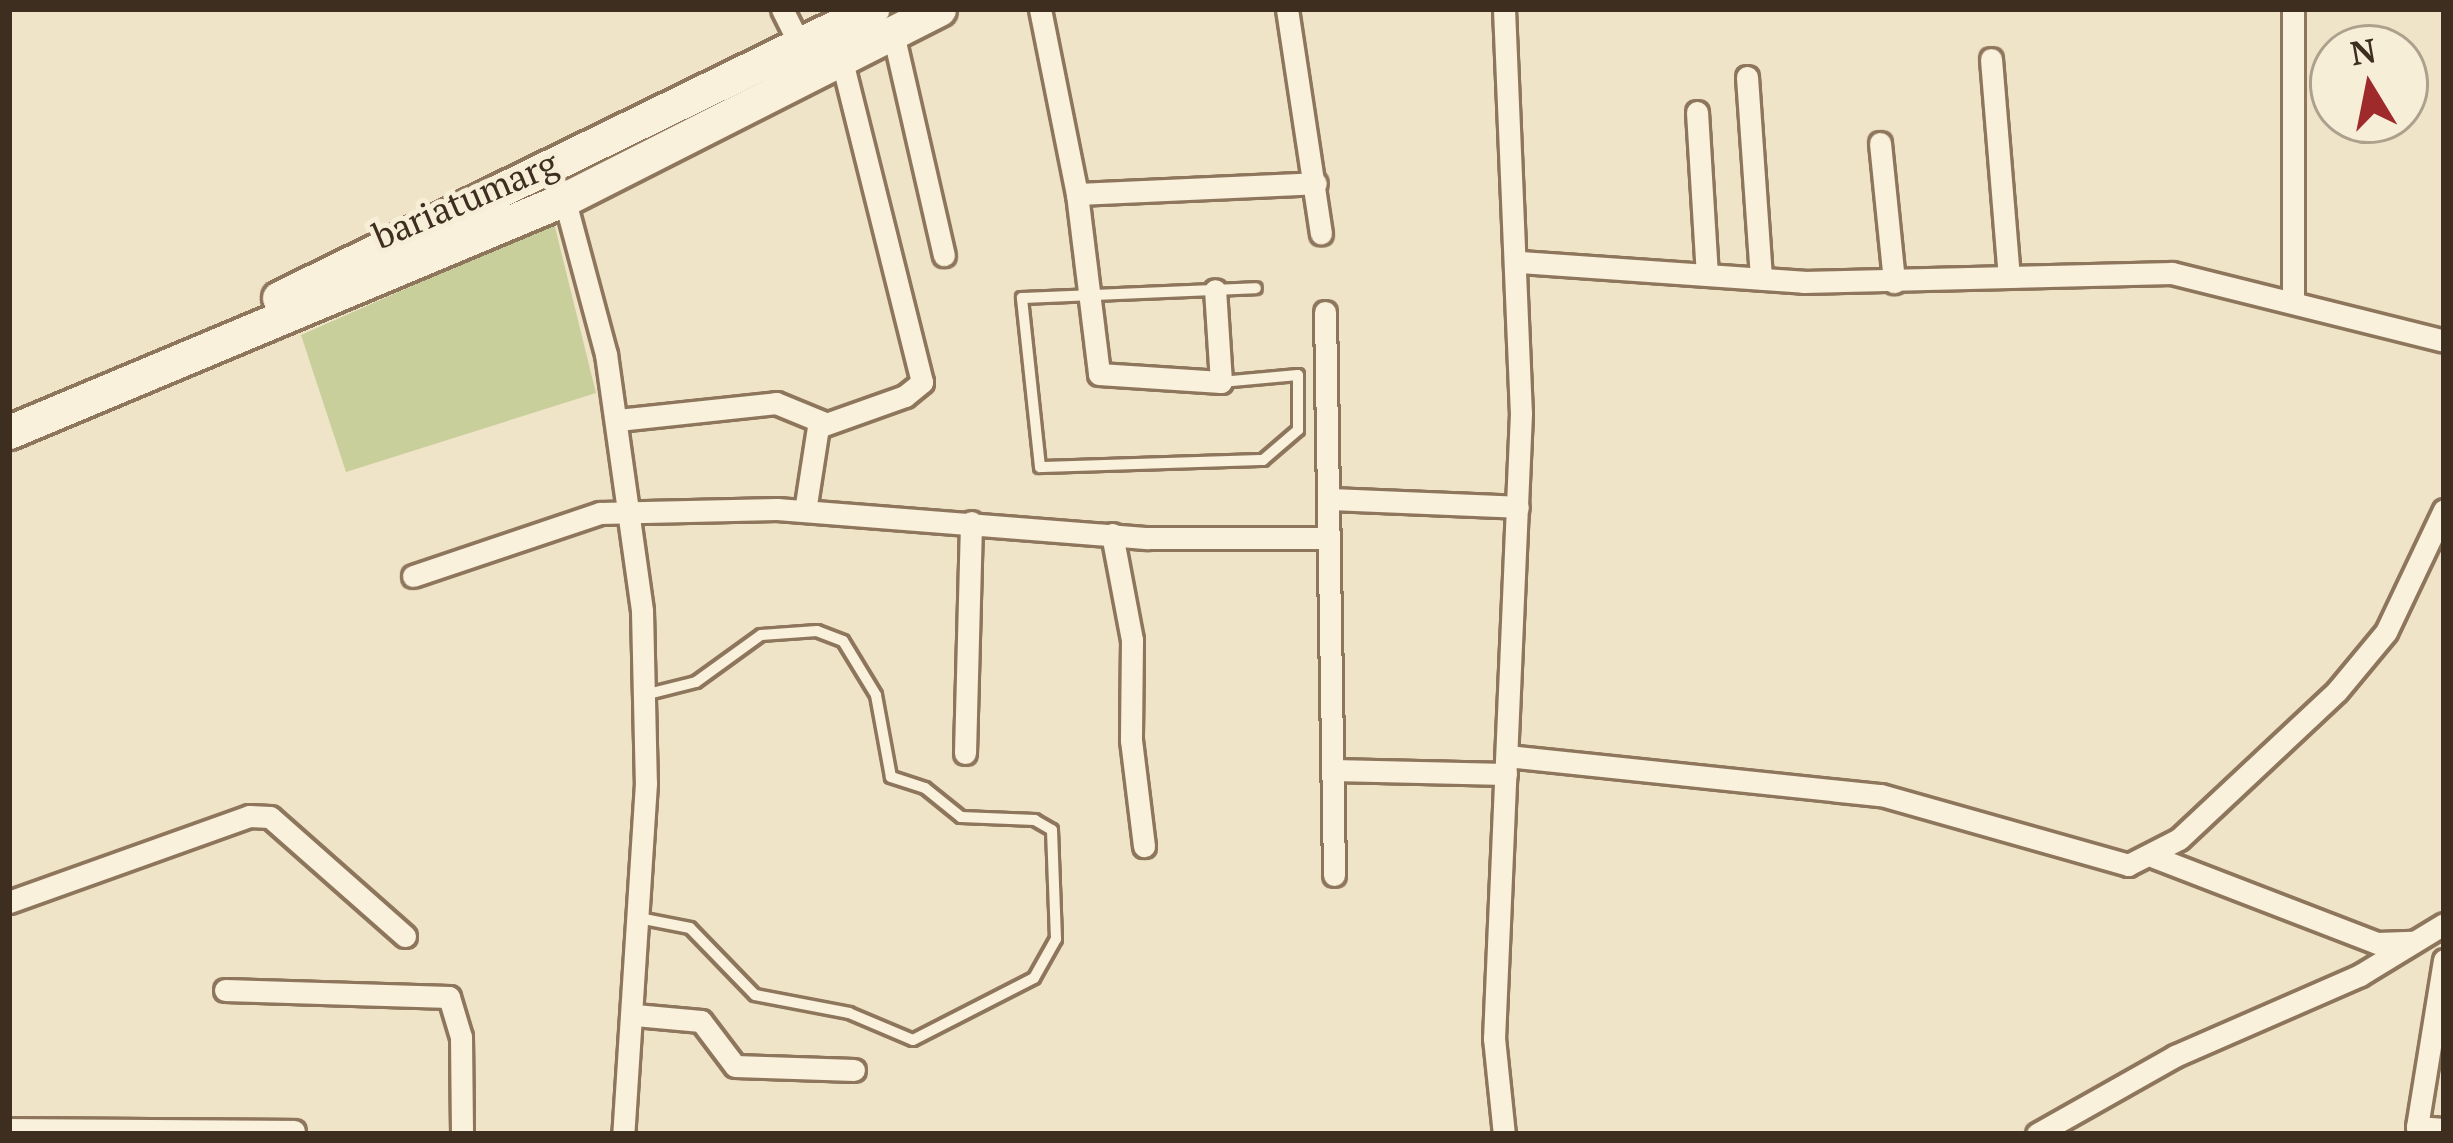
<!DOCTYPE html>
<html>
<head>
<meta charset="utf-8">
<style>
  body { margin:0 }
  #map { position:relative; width:2453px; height:1143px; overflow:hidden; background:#f0e4c8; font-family:"PT Serif",serif }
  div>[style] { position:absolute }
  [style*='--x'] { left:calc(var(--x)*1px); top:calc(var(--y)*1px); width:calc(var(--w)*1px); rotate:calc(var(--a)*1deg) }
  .green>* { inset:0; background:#c9cf9b }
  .roads { filter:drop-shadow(3px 0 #8d765c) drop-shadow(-3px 0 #8d765c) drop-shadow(0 3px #8d765c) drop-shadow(0 -3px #8d765c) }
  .service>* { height:10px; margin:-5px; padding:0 5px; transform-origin:5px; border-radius:5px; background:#faf1dc }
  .minor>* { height:21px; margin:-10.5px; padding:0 10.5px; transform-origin:10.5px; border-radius:10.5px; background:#faf1dc }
  .secondary>* { height:33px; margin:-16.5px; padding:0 16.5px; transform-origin:16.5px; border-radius:16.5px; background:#faf1dc }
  span { translate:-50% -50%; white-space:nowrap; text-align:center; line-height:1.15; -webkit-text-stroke:10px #f7eed8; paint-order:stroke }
  .street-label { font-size:36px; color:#3d2e20 }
  .frame { position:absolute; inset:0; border:12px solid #3d2e20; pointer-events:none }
  .north { position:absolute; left:2309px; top:24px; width:120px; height:120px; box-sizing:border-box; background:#f7eed8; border:3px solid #ada18e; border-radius:50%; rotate:350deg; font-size:33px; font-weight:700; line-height:48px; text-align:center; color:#3d2e20 }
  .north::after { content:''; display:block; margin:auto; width:42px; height:54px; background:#9e2a2b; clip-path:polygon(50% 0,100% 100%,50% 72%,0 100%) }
</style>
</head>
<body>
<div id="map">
  <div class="green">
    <div style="clip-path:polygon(554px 223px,596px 393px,346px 472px,301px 335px)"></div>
  </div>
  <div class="roads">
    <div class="service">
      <div style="--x:1221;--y:382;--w:77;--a:-5.2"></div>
      <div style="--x:1298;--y:375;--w:55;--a:90"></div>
      <div style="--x:1298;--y:430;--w:46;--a:139.4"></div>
      <div style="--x:1263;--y:460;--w:223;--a:178.2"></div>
      <div style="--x:1040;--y:467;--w:170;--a:-96.1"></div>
      <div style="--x:1022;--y:298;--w:234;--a:-2.4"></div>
      <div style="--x:639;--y:918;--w:52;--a:11.1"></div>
      <div style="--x:690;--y:928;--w:93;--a:45.9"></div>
      <div style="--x:755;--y:995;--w:96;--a:10.8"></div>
      <div style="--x:849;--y:1013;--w:69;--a:22.9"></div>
      <div style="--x:913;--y:1040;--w:136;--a:-27.1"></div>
      <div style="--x:1034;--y:978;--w:45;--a:-60.6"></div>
      <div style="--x:1056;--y:939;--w:109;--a:-92.1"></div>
      <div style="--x:1052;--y:830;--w:20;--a:-150"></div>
      <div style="--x:1035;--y:820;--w:74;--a:-177.7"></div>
      <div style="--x:961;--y:817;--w:46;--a:-141.1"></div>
      <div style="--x:925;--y:788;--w:36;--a:-162"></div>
      <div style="--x:891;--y:777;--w:83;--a:-100.4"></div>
      <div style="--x:876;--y:695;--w:63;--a:-121.4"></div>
      <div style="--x:843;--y:641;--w:28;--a:-159"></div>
      <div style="--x:817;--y:631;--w:56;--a:175.9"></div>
      <div style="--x:761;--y:635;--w:80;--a:144.1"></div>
      <div style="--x:696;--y:682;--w:54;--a:166"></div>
    </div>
    <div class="minor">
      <div style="--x:782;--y:9;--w:42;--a:63.4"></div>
      <div style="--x:1040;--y:9;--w:189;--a:78.7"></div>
      <div style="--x:1077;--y:194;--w:181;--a:83"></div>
      <div style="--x:1099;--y:374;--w:122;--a:3.8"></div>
      <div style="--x:1221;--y:382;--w:92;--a:-93.7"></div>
      <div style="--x:1287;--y:9;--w:227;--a:81.4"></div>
      <div style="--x:1504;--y:9;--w:404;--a:87.6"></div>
      <div style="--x:1521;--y:413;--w:626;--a:92.47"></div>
      <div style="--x:1494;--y:1038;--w:97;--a:84.1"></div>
      <div style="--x:893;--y:33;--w:228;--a:77.1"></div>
      <div style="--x:1991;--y:59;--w:218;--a:85.3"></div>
      <div style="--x:1747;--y:77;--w:202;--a:86"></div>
      <div style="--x:1697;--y:112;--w:163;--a:86.5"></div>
      <div style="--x:1880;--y:143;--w:140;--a:84.2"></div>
      <div style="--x:562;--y:190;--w:170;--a:75"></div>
      <div style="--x:606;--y:354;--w:260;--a:82"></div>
      <div style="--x:642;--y:611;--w:172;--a:88.7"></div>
      <div style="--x:646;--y:783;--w:352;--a:93.7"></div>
      <div style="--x:1077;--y:194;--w:239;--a:-2.6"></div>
      <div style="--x:1520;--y:262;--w:284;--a:4"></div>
      <div style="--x:1803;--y:282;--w:369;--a:-1.4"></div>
      <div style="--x:2172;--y:273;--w:280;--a:14"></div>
      <div style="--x:2293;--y:298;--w:289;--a:-90"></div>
      <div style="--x:1325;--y:312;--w:563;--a:89.08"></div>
      <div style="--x:618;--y:420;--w:159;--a:-6.1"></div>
      <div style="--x:776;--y:403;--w:50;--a:22.4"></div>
      <div style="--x:1329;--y:499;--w:189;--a:2.4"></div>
      <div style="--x:805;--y:511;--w:85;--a:-81.2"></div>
      <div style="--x:818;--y:427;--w:92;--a:-19.6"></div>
      <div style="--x:905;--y:396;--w:22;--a:-39"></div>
      <div style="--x:922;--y:382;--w:332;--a:-104"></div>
      <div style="--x:1112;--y:534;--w:108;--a:79.3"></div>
      <div style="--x:1132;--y:640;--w:100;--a:90.6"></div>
      <div style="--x:1131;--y:740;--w:107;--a:83"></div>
      <div style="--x:413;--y:576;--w:197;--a:-18.6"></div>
      <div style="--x:600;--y:513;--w:177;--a:-1.3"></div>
      <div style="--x:777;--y:509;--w:372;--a:4.5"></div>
      <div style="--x:1148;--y:538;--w:179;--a:0"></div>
      <div style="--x:965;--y:753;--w:231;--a:-88.5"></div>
      <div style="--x:1507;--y:756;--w:376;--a:6"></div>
      <div style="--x:1881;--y:795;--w:257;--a:15.8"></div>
      <div style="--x:2128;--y:865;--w:57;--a:-27"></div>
      <div style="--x:2179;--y:839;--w:216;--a:-43.1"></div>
      <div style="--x:2337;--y:691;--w:77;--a:-50.3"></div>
      <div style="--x:2386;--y:632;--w:135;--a:-64.6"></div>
      <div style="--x:1333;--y:770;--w:173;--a:1.3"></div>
      <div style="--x:2154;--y:857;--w:239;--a:21.1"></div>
      <div style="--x:2377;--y:943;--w:36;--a:-2"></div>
      <div style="--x:9;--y:902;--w:255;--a:-19.7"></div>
      <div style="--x:249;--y:816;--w:21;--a:3"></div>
      <div style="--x:270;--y:817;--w:180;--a:41.4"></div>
      <div style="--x:2444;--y:960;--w:169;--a:99.2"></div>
      <div style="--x:2417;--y:1127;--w:27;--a:4"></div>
      <div style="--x:225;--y:990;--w:224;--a:1.8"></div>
      <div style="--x:449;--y:997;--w:42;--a:73.3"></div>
      <div style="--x:461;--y:1037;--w:97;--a:89.4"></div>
      <div style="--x:635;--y:1015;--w:66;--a:5.2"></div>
      <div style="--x:701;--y:1021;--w:56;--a:52.9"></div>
      <div style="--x:735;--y:1066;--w:119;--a:1.9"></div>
      <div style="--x:9;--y:1129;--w:285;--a:0.4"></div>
      <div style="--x:2037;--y:1134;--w:159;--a:-29.5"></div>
      <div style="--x:2175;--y:1056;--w:202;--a:-23.6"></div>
      <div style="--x:2360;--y:975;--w:98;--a:-31.3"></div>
    </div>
    <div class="secondary">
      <div style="--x:279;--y:298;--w:660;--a:-25.98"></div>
      <div style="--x:9;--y:432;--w:605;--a:-22.75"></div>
      <div style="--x:567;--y:198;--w:417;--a:-26.9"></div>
    </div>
  </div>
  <div class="street-label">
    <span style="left:465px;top:199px;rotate:-23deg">bariatumarg</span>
  </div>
  <div class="frame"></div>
  <div class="north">N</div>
</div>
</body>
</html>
